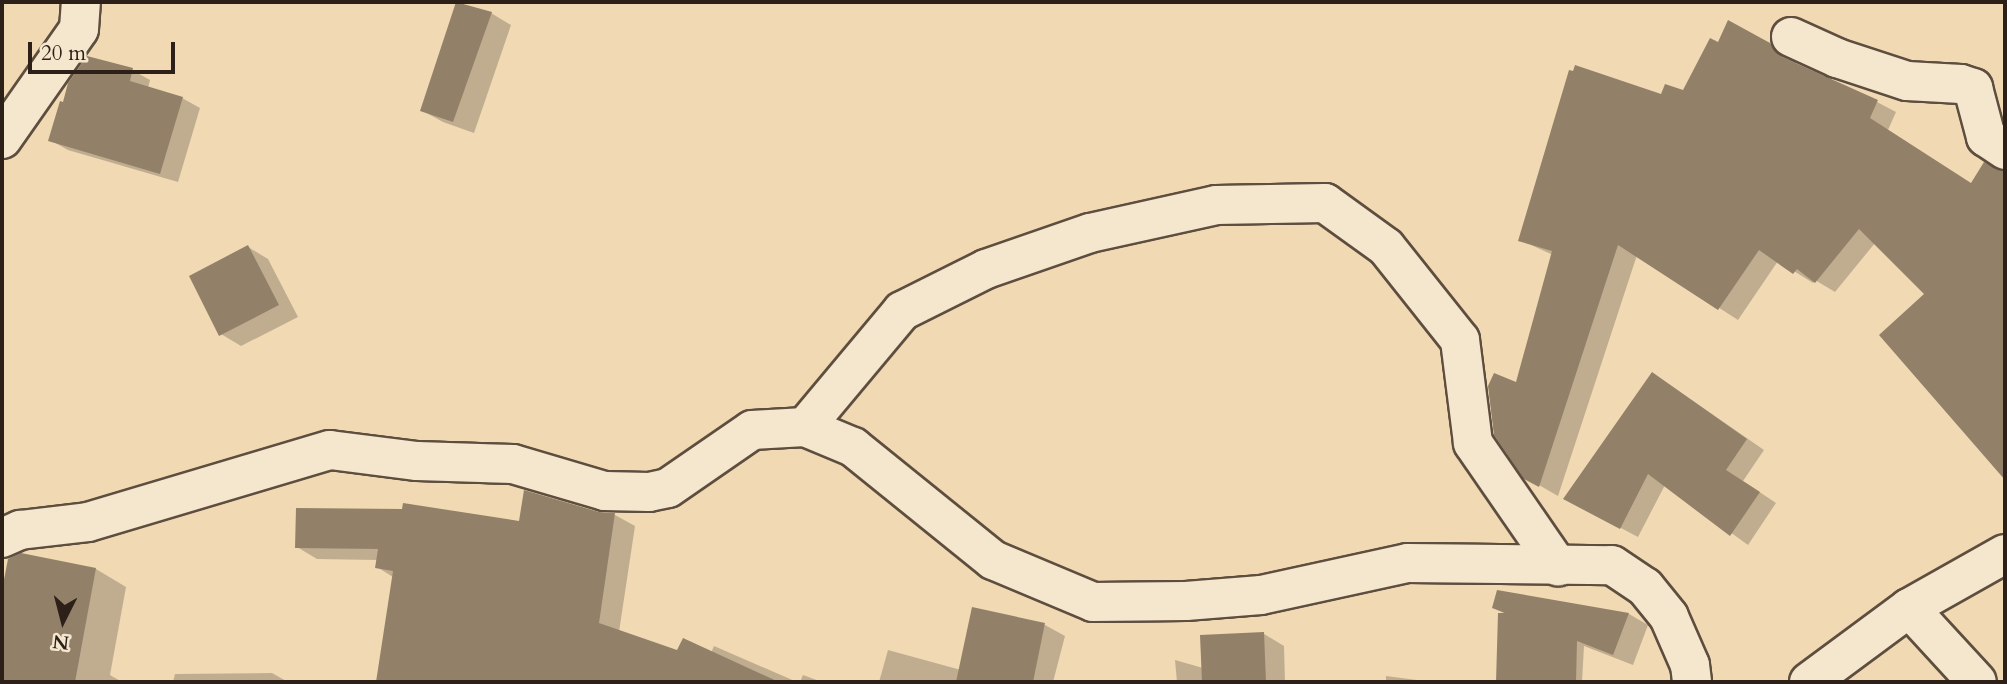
<!DOCTYPE html>
<html>
<head>
<meta charset="utf-8">
<style>
  body { margin:0 }
  #map { position:relative; width:2007px; height:684px; overflow:hidden; background:#f0d9b3; font-family:Cardo,serif }
  div>[style] { position:absolute }
  [style*='--x'] { left:calc(var(--x)*1px); top:calc(var(--y)*1px); width:calc(var(--w)*1px); rotate:calc(var(--a)*1deg) }
  .shadow>* { inset:0; background:#0003 }
  .building>* { inset:0; background:#928069 }
  .roads { filter:drop-shadow(2px 0 #5e4e3f) drop-shadow(-2px 0 #5e4e3f) drop-shadow(0 2px #5e4e3f) drop-shadow(0 -2px #5e4e3f) }
  .minor>* { height:38px; margin:-19px; padding:0 19px; transform-origin:19px; border-radius:19px; background:#f5e6ce }
  span { translate:-50% -50%; white-space:nowrap; text-align:center; line-height:1.15; -webkit-text-stroke:7px #f5e6ce; paint-order:stroke }
  .frame { position:absolute; inset:0; border:4px solid #2d2018; pointer-events:none }
  .north { position:absolute; left:28px; top:586px; width:70px; height:70px; -webkit-text-stroke:5px #f5e6ce; paint-order:stroke; rotate:186deg; font-size:19px; font-weight:700; line-height:28px; text-align:center; color:#2d2018 }
  .north::after { content:''; display:block; margin:auto; width:24px; height:32px; background:#2d2018; clip-path:polygon(50% 0,100% 100%,50% 72%,0 100%) }
  .scale { position:absolute; left:28px; top:42px; width:147px; height:32px; box-sizing:border-box; border:4px solid #2d2018; border-top:0; padding-left:9px; font-size:21px; line-height:24px; white-space:nowrap; color:#2d2018; -webkit-text-stroke:5px #f5e6ce; paint-order:stroke }
</style>
</head>
<body>
<div id="map">
  <div class="shadow">
    <div style="clip-path:polygon(491px 13px,511px 25px,474px 133px,443px 122px,423px 111px)"></div>
    <div style="clip-path:polygon(1719px 44px,1770px 44px,1789px 55px,1798px 66px,1877px 102px,1896px 112px,1888px 130px,1972px 185px,2005px 173px,2005px 474px,1999px 470px,1927px 294px,1875px 243px,1835px 292px,1815px 280px,1813px 283px,1778px 261px,1738px 320px,1637px 255px,1558px 496px,1525px 477px,1517px 385px,1553px 255px,1520px 240px,1662px 96px,1684px 92px)"></div>
    <div style="clip-path:polygon(132px 70px,150px 80px,148px 88px,182px 98px,200px 108px,178px 182px,68px 150px,50px 140px)"></div>
    <div style="clip-path:polygon(248px 247px,268px 259px,298px 317px,241px 346px,221px 334px)"></div>
    <div style="clip-path:polygon(1670px 385px,1764px 450px,1743px 481px,1776px 503px,1748px 545px,1665px 485px,1638px 537px,1583px 508px)"></div>
    <div style="clip-path:polygon(599px 514px,615px 515px,635px 526px,619px 632px,678px 652px,711px 653px,714px 646px,797px 682px,377px 682px,393px 577px,377px 567px,378px 560px,317px 559px,297px 547px)"></div>
    <div style="clip-path:polygon(9px 560px,96px 569px,126px 587px,110px 675px,122px 682px,2px 682px,2px 599px)"></div>
    <div style="clip-path:polygon(1498px 592px,1629px 614px,1648px 625px,1633px 665px,1584px 646px,1582px 682px,1498px 682px,1500px 614px,1507px 615px,1494px 607px)"></div>
    <div style="clip-path:polygon(1045px 625px,1065px 636px,1053px 682px,879px 682px,888px 650px,961px 670px)"></div>
    <div style="clip-path:polygon(1264px 634px,1284px 646px,1285px 682px,1177px 682px,1175px 660px,1203px 668px)"></div>
    <div style="clip-path:polygon(272px 673px,288px 682px,173px 682px,175px 674px)"></div>
    <div style="clip-path:polygon(803px 675px,822px 682px,800px 682px)"></div>
    <div style="clip-path:polygon(1386px 676px,1432px 682px,1386px 682px)"></div>
  </div>
  <div class="building">
    <div style="clip-path:polygon(456px 2px,492px 12px,453px 122px,420px 111px)"></div>
    <div style="clip-path:polygon(1728px 20px,1770px 43px,1782px 57px,1878px 100px,1870px 118px,1971px 183px,1984px 162px,2005px 172px,2005px 480px,1879px 335px,1924px 294px,1859px 229px,1815px 283px,1797px 269px,1793px 274px,1759px 250px,1718px 310px,1618px 245px,1539px 487px,1524px 479px,1494px 435px,1488px 386px,1494px 373px,1516px 382px,1552px 251px,1518px 241px,1569px 70px,1573px 71px,1575px 65px,1661px 94px,1665px 84px,1683px 90px,1710px 38px,1718px 42px)"></div>
    <div style="clip-path:polygon(87px 56px,133px 68px,130px 81px,183px 97px,160px 174px,48px 141px,60px 101px,63px 102px,68px 83px)"></div>
    <div style="clip-path:polygon(248px 245px,279px 305px,219px 336px,189px 276px)"></div>
    <div style="clip-path:polygon(1652px 372px,1747px 439px,1726px 470px,1760px 492px,1730px 536px,1648px 474px,1620px 529px,1563px 499px)"></div>
    <div style="clip-path:polygon(524px 490px,599px 512px,615px 513px,599px 623px,677px 650px,683px 638px,779px 682px,376px 682px,393px 571px,375px 568px,378px 549px,295px 548px,296px 508px,402px 509px,403px 503px,519px 521px)"></div>
    <div style="clip-path:polygon(21px 553px,96px 568px,75px 682px,2px 682px,2px 590px,8px 559px)"></div>
    <div style="clip-path:polygon(1497px 590px,1629px 613px,1613px 655px,1577px 641px,1576px 682px,1496px 682px,1498px 613px,1505px 613px,1492px 608px)"></div>
    <div style="clip-path:polygon(972px 607px,1045px 623px,1033px 682px,956px 682px)"></div>
    <div style="clip-path:polygon(1264px 632px,1266px 682px,1202px 682px,1200px 635px)"></div>
  </div>
  <div class="roads">
    <div class="minor">
      <div style="--x:1791;--y:37;--w:51;--a:24.5"></div>
      <div style="--x:1837;--y:58;--w:74;--a:18.2"></div>
      <div style="--x:1907;--y:81;--w:54;--a:3.2"></div>
      <div style="--x:1961;--y:84;--w:13;--a:18"></div>
      <div style="--x:1973;--y:88;--w:51;--a:75.1"></div>
      <div style="--x:1986;--y:137;--w:23;--a:34"></div>
      <div style="--x:2;--y:139;--w:134;--a:-55"></div>
      <div style="--x:79;--y:29;--w:27;--a:-86"></div>
      <div style="--x:805;--y:427;--w:151;--a:-50.1"></div>
      <div style="--x:902;--y:311;--w:94;--a:-26.6"></div>
      <div style="--x:986;--y:269;--w:110;--a:-19.1"></div>
      <div style="--x:1090;--y:233;--w:129;--a:-12.5"></div>
      <div style="--x:1216;--y:205;--w:109;--a:-1.1"></div>
      <div style="--x:1325;--y:203;--w:75;--a:35.8"></div>
      <div style="--x:1386;--y:247;--w:119;--a:51.5"></div>
      <div style="--x:1460;--y:340;--w:104;--a:82.8"></div>
      <div style="--x:1473;--y:443;--w:150;--a:55.4"></div>
      <div style="--x:2;--y:538;--w:20;--a:-24"></div>
      <div style="--x:20;--y:530;--w:68;--a:-6.7"></div>
      <div style="--x:88;--y:522;--w:252;--a:-16.6"></div>
      <div style="--x:330;--y:450;--w:88;--a:7.2"></div>
      <div style="--x:417;--y:461;--w:96;--a:1.8"></div>
      <div style="--x:513;--y:464;--w:96;--a:16.4"></div>
      <div style="--x:605;--y:491;--w:44;--a:1.3"></div>
      <div style="--x:649;--y:492;--w:19;--a:-12"></div>
      <div style="--x:668;--y:488;--w:102;--a:-34.6"></div>
      <div style="--x:752;--y:430;--w:53;--a:-3.2"></div>
      <div style="--x:805;--y:427;--w:52;--a:22.6"></div>
      <div style="--x:853;--y:447;--w:180;--a:38.9"></div>
      <div style="--x:993;--y:560;--w:108;--a:22.8"></div>
      <div style="--x:1093;--y:602;--w:93;--a:-0.6"></div>
      <div style="--x:1186;--y:601;--w:75;--a:-4.6"></div>
      <div style="--x:1261;--y:595;--w:150;--a:-12.3"></div>
      <div style="--x:1408;--y:563;--w:204;--a:0.6"></div>
      <div style="--x:1612;--y:565;--w:40;--a:34"></div>
      <div style="--x:1645;--y:587;--w:38;--a:51"></div>
      <div style="--x:1669;--y:617;--w:52;--a:66.4"></div>
      <div style="--x:1690;--y:665;--w:17;--a:83"></div>
      <div style="--x:1909;--y:608;--w:100;--a:47.4"></div>
      <div style="--x:1809;--y:682;--w:124;--a:-36.5"></div>
      <div style="--x:1909;--y:608;--w:110;--a:-29.4"></div>
    </div>
  </div>
  <div class="frame"></div>
  <div class="north">N</div>
  <div class="scale">20 m</div>
</div>
</body>
</html>
